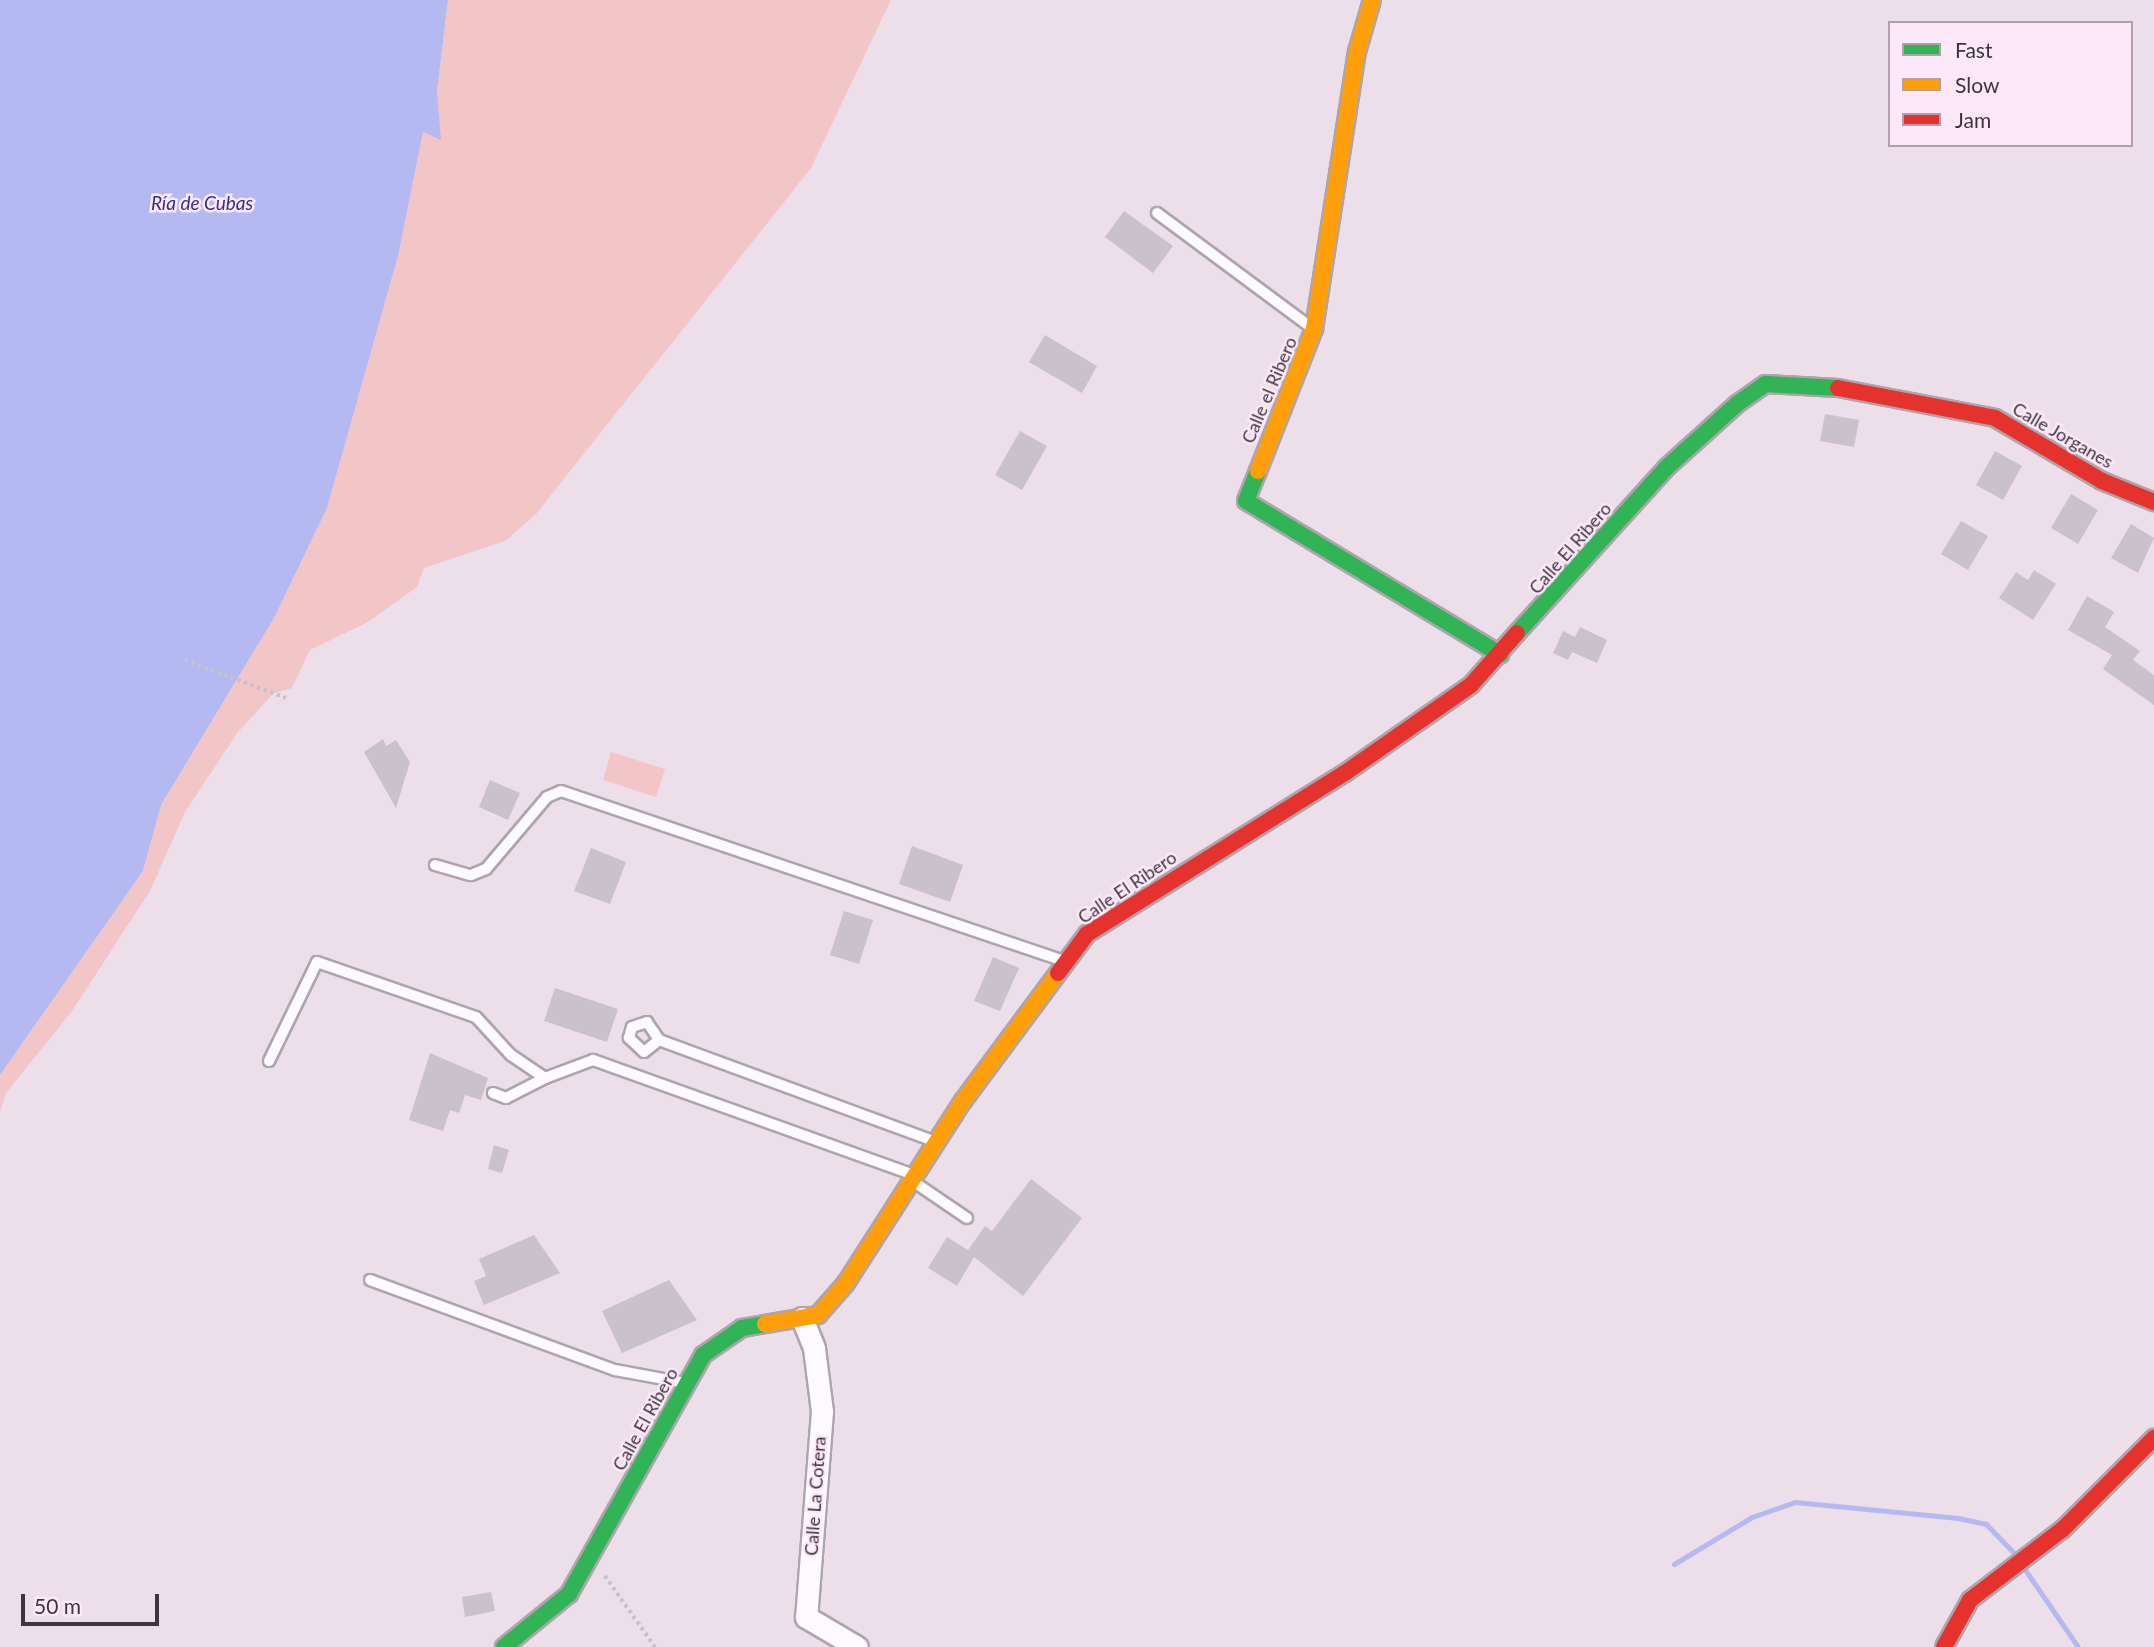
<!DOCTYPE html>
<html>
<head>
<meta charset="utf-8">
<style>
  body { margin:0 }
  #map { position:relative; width:2154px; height:1647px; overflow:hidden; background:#ecdfea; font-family:Lato,sans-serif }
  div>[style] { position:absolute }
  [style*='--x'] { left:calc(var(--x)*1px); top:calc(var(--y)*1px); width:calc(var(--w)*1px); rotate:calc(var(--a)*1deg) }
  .green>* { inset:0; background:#f2c6c6 }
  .water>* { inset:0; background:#b5b9f2 }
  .stream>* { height:5px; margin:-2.5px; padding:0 2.5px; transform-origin:2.5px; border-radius:2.5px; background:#b5b9f2 }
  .building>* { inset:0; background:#c9c1cb }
  .path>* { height:3.5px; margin-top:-1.75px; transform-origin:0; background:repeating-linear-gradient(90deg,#c7c2c7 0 3.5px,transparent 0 7px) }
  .roads { filter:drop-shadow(2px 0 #aea4ac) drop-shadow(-2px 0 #aea4ac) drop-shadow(0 2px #aea4ac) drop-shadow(0 -2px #aea4ac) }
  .lane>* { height:10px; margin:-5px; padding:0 5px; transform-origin:5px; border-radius:5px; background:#fcfafc }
  .street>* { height:21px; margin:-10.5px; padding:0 10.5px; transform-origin:10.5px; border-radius:10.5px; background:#fcfafc }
  .fast>* { height:16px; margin:-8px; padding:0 8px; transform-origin:8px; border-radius:8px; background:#30b455 }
  .slow>* { height:16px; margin:-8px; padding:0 8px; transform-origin:8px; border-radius:8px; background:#ff9f0a }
  .jam>* { height:16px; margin:-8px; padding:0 8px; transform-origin:8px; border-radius:8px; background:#e5322d }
  span { translate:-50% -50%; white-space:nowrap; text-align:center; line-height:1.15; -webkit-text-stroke:5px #fce8f8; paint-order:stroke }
  .street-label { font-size:18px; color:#3e353c }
  .water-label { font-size:19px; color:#33328a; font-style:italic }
  .legend { position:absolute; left:1888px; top:21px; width:245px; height:126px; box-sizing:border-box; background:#fce8f8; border:2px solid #b0a0ad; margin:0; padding:9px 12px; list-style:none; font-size:21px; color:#3e353c }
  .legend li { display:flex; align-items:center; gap:14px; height:35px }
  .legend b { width:35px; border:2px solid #b0a0ad }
  .scale { position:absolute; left:21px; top:1594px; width:138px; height:32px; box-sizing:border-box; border:4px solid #3e353c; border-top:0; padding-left:9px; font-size:21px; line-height:24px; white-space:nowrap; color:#3e353c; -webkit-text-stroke:5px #fce8f8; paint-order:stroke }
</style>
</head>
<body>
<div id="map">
  <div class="green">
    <div style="clip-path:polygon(448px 0,891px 0,811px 168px,536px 514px,505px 541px,424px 568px,417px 587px,368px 622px,310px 650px,292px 688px,274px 693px,238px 732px,185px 812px,150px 891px,72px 1011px,6px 1093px,0 1112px,0 1075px,143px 871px,161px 805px,274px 618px,327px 508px,398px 256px,423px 132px,440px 139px,437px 91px)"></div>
    <div style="clip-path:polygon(611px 752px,665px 769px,656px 797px,603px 780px)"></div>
  </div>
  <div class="water">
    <div style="clip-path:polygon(0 0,448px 0,437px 91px,441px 140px,423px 132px,398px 256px,327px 508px,274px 618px,161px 805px,143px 871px,0 1075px)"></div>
  </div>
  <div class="stream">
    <div style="--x:1674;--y:1564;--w:91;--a:-31.1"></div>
    <div style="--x:1752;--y:1517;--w:46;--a:-19.2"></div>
    <div style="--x:1795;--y:1502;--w:164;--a:5.6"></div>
    <div style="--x:1958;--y:1518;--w:29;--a:12"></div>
    <div style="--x:1986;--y:1524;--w:42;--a:46"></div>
    <div style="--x:2026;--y:1571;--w:92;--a:55.6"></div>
  </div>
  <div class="building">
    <div style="clip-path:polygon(1124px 211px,1173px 246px,1153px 273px,1105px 237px)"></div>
    <div style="clip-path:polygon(1045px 335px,1097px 366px,1082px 393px,1029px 362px)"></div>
    <div style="clip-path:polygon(1825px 414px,1859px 420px,1854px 447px,1820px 441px)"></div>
    <div style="clip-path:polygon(1020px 431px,1047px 446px,1022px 490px,995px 475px)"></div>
    <div style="clip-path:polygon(1995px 451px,2022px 466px,2003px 500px,1976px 485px)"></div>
    <div style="clip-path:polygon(2071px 494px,2098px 510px,2078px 544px,2051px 528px)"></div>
    <div style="clip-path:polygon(1961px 521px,1988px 536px,1968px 570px,1941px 554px)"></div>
    <div style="clip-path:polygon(2131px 524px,2154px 538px,2138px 573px,2111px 558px)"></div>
    <div style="clip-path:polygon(2034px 570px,2056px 584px,2033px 620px,1999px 598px,2016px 572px,2028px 580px)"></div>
    <div style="clip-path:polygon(2087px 596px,2114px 612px,2105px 627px,2140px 651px,2133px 660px,2154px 675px,2154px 705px,2103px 669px,2112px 655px,2068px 630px)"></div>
    <div style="clip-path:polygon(1580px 627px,1607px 640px,1597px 663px,1572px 652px,1568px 660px,1553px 653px,1563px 631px,1575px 637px)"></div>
    <div style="clip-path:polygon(383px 739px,386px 746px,396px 740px,410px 762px,396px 808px,364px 752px)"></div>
    <div style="clip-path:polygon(490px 780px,520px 793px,508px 820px,479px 807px)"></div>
    <div style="clip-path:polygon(912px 846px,963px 865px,950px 902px,899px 884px)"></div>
    <div style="clip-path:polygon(591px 848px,626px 862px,610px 904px,574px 891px)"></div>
    <div style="clip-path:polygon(844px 911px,873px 920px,859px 964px,830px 955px)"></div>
    <div style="clip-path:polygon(993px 957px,1019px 968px,1000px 1011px,974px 1001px)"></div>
    <div style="clip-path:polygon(555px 988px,618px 1009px,607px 1042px,544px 1021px)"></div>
    <div style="clip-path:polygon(430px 1053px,488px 1078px,481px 1100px,465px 1095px,459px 1113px,450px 1110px,443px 1131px,409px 1120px)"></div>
    <div style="clip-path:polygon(494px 1145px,509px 1150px,502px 1173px,488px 1169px)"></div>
    <div style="clip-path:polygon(1031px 1179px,1082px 1218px,1023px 1296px,974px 1257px,957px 1286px,928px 1268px,947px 1237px,968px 1250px,985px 1226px,992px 1231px)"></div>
    <div style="clip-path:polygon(534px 1235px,560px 1273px,484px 1305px,474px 1281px,486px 1276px,479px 1259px)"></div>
    <div style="clip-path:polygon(669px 1280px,697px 1320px,622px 1353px,602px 1311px)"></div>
    <div style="clip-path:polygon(491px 1592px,495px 1611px,465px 1617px,462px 1597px)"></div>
  </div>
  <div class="path">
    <div style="--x:185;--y:660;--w:108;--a:20.6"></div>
    <div style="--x:605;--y:1576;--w:87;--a:54.8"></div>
  </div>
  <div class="roads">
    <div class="lane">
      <div style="--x:1157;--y:213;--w:193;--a:36.6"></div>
      <div style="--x:435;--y:865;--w:37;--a:16"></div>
      <div style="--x:471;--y:875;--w:16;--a:-22"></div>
      <div style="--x:486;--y:869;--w:94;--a:-49.7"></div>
      <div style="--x:547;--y:797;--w:15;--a:-23"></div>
      <div style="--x:561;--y:791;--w:531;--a:18.67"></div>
      <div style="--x:659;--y:1040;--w:19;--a:141"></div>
      <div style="--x:644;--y:1052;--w:21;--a:-137"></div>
      <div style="--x:629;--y:1038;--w:11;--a:-75"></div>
      <div style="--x:632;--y:1027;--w:16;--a:-18"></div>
      <div style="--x:647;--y:1022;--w:22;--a:56"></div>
      <div style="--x:659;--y:1040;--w:293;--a:20.2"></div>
      <div style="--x:269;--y:1061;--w:110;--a:-64.1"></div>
      <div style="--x:317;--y:962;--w:168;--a:19.1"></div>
      <div style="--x:476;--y:1017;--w:52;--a:47.4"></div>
      <div style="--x:511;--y:1055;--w:41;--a:34.1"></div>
      <div style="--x:545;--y:1078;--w:44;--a:152.9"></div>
      <div style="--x:506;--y:1098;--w:14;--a:-159"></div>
      <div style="--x:545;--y:1078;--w:51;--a:-20.6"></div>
      <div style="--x:593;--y:1060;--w:339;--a:19.7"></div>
      <div style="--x:914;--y:1182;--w:64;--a:34.2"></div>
      <div style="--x:370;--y:1280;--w:261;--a:20.2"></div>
      <div style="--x:615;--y:1370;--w:71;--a:10.5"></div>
    </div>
    <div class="street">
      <div style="--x:802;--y:1318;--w:32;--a:68"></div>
      <div style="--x:814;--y:1348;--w:64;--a:82.8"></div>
      <div style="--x:822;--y:1411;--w:207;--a:94.4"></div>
      <div style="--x:806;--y:1617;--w:59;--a:30.5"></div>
    </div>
    <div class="fast">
      <div style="--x:1258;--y:471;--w:32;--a:112"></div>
      <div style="--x:1246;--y:501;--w:297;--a:31.1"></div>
      <div style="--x:1517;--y:633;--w:222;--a:-47.9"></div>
      <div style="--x:1666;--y:468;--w:96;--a:-42"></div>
      <div style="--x:1737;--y:404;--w:35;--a:-35"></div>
      <div style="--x:1766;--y:384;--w:72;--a:3.2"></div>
      <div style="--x:504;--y:1647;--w:84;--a:-39.2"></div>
      <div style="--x:569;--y:1594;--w:274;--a:-60.7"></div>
      <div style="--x:703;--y:1355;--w:47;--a:-34.7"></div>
      <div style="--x:742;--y:1328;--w:23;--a:-10"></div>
    </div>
    <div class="slow">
      <div style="--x:1258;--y:471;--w:153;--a:-68.5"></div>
      <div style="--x:1314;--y:329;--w:280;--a:-81.2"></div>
      <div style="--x:1357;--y:52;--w:54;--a:-73.9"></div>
      <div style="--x:765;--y:1324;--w:54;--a:-9.6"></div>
      <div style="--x:818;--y:1315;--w:43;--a:-48.8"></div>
      <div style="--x:846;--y:1283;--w:216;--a:-57.3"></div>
      <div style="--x:963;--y:1101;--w:159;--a:-53.4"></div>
    </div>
    <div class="jam">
      <div style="--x:1838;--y:388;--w:160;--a:10.8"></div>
      <div style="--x:1995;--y:418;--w:124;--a:30.5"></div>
      <div style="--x:2102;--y:481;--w:56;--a:22"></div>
      <div style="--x:1058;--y:973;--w:49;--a:-53.4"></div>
      <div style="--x:1087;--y:934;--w:304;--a:-32"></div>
      <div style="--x:1345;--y:773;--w:154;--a:-34.9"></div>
      <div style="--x:1471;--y:685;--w:69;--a:-48.5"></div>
      <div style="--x:1944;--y:1647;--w:54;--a:-61"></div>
      <div style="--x:1970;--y:1600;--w:117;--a:-37.4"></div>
      <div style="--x:2063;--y:1529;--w:129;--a:-45"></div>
    </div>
  </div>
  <div class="street-label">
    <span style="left:1269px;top:390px;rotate:-67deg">Calle el Ribero</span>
    <span style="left:2063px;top:435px;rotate:30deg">Calle Jorganes</span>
    <span style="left:1570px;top:548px;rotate:-49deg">Calle El Ribero</span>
    <span style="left:1127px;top:887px;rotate:-34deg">Calle El Ribero</span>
    <span style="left:645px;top:1419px;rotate:-61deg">Calle El Ribero</span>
    <span style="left:815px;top:1496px;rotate:-86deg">Calle La Cotera</span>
  </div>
  <div class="water-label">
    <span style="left:202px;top:203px">Ría de Cubas</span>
  </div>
  <ul class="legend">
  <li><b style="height:9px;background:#30b455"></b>Fast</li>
  <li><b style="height:9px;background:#ff9f0a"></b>Slow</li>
  <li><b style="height:9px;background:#e5322d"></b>Jam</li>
  </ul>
  <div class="scale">50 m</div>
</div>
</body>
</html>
